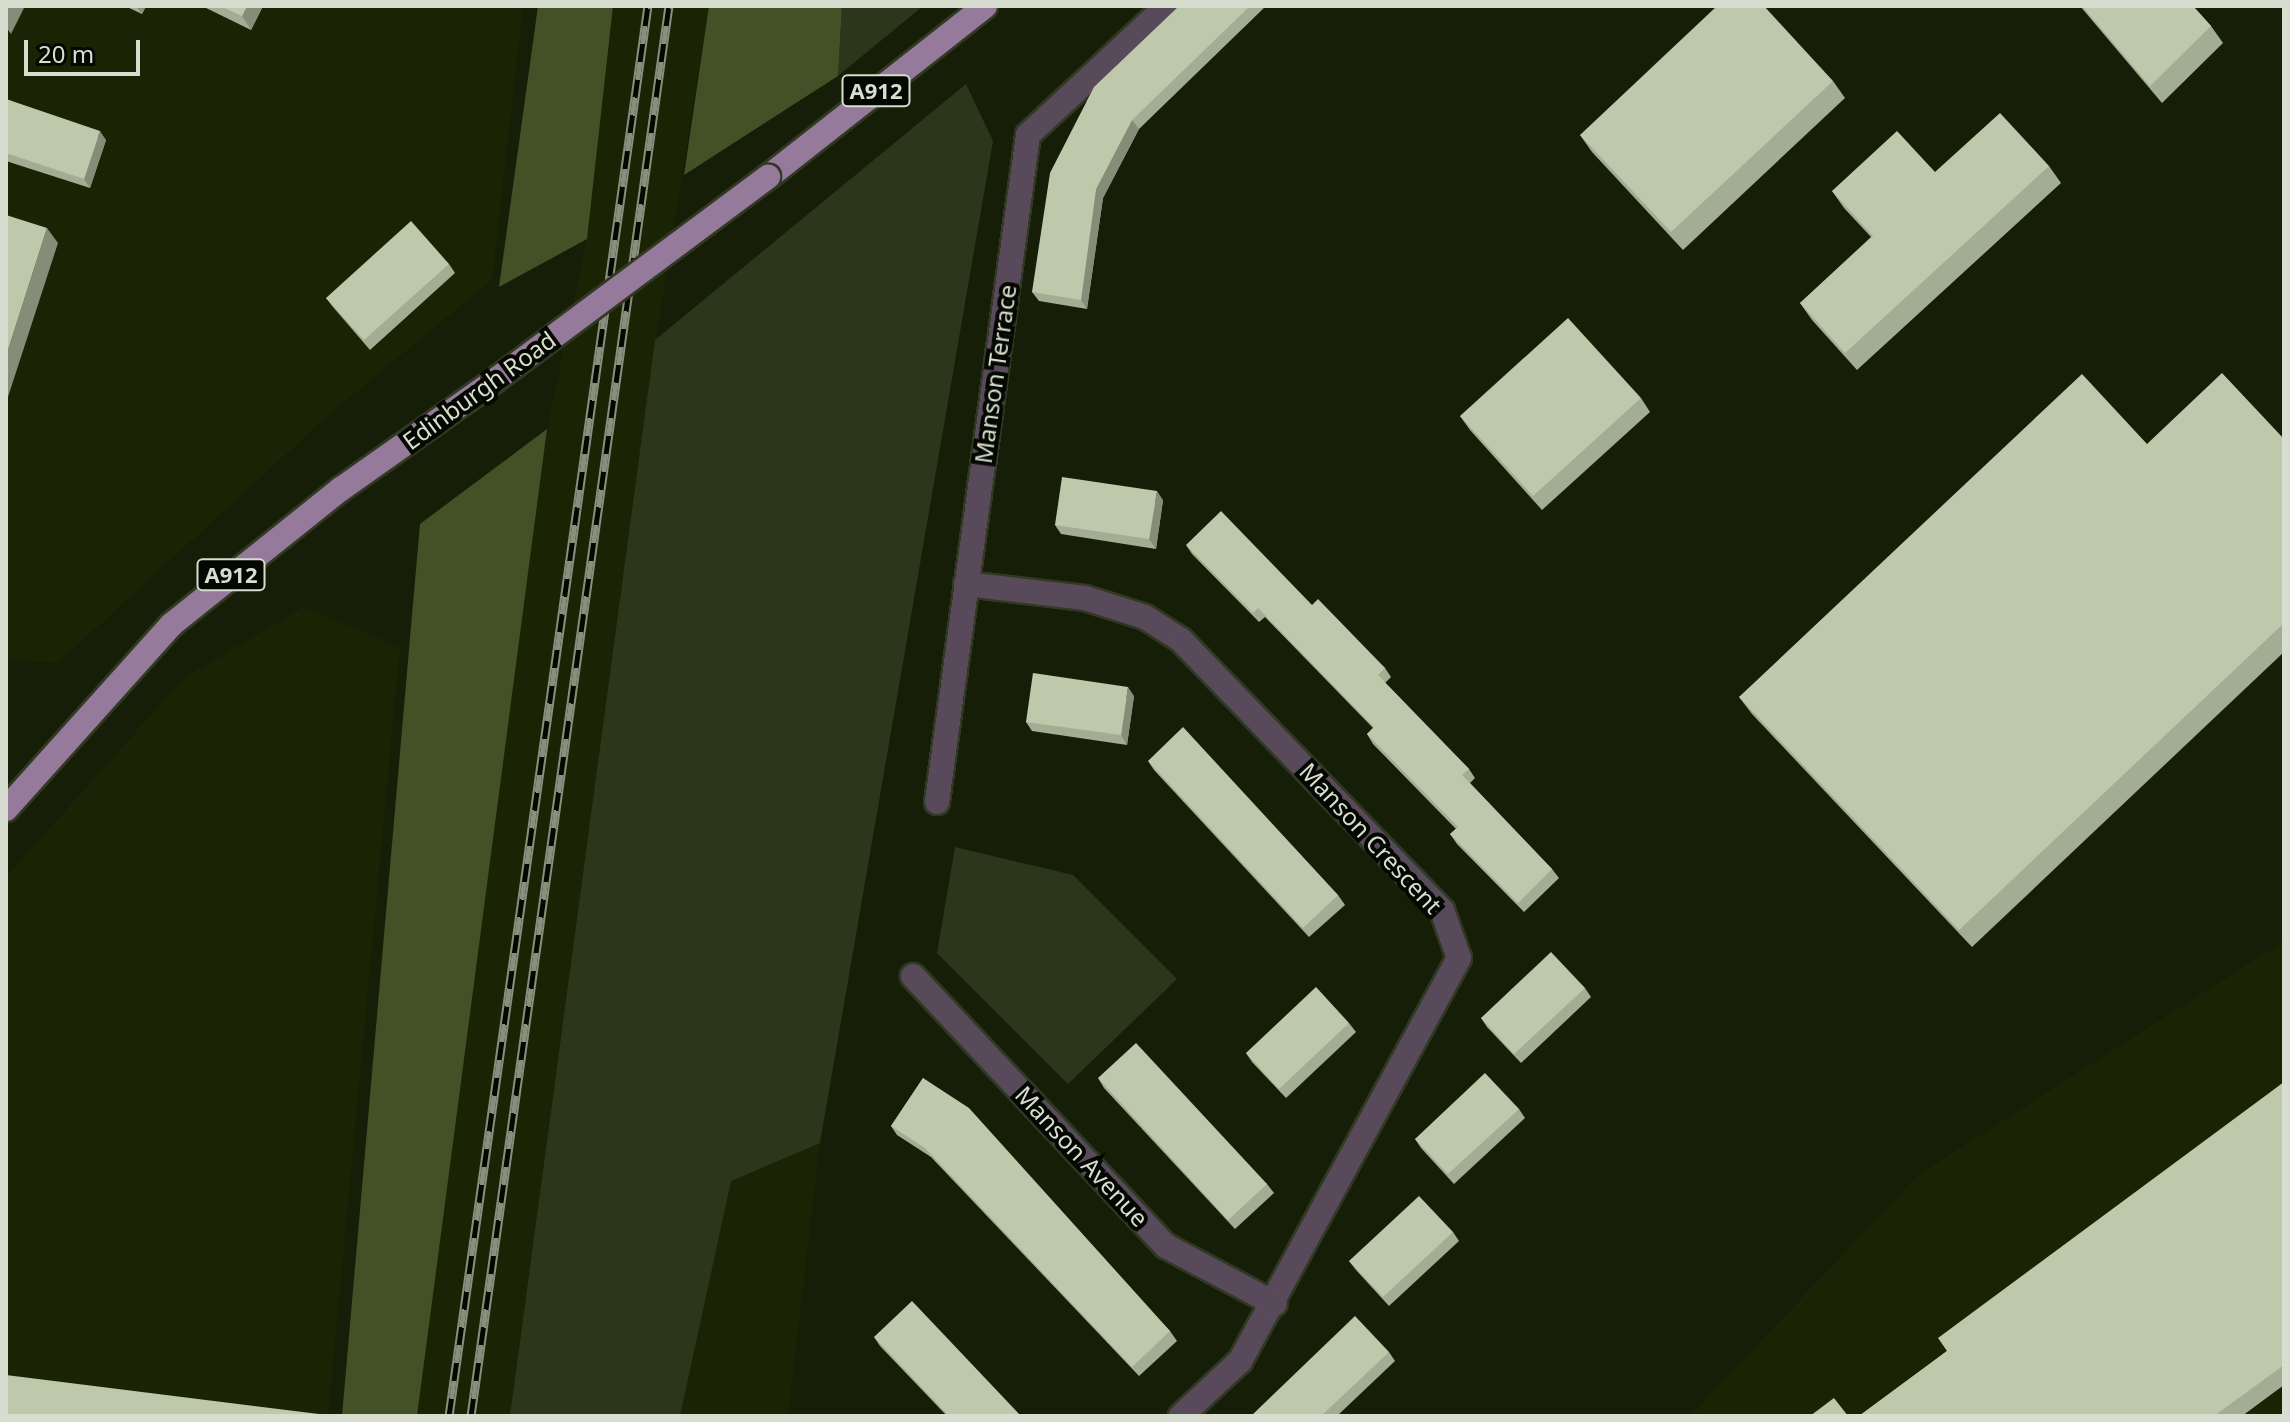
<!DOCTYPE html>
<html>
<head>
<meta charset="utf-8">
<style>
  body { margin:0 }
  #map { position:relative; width:2290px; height:1422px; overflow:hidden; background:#161e07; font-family:"Noto Sans",sans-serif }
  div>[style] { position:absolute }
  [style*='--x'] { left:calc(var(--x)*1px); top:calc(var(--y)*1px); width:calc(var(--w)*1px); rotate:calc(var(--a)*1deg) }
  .built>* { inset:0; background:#1a2405 }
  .green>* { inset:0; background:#2c361a }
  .forest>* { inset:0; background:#435226 }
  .roads { filter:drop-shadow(2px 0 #313923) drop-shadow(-2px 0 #313923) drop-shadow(0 2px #313923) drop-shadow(0 -2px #313923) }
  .minor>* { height:24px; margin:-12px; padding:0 12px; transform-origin:12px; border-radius:12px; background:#584a5b }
  .major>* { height:24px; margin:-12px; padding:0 12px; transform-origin:12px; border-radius:12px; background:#957a9b }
  .rail>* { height:9px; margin-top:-4.5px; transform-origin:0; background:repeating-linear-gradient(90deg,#050701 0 18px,#898f7d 0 36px); box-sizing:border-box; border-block:2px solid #898f7d }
  .bridges { filter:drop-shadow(2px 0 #313923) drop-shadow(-2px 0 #313923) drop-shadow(0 2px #313923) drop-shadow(0 -2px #313923) }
  .major-bridge>* { height:24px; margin:-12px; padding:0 12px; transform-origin:12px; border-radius:12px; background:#957a9b }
  .wall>* { inset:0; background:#a3ad94 }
  .shaded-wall>* { inset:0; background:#858d78 }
  .building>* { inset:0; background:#bec9ac }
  span { translate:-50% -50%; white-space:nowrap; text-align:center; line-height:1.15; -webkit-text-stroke:8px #050701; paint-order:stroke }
  .shield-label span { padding:2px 6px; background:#050701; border:2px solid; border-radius:6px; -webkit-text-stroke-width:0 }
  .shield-label { font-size:22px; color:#d8decf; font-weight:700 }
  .street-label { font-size:24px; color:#d8decf }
  .frame { position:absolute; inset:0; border:8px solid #d8decf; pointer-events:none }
  .scale { position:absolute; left:24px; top:40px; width:116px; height:36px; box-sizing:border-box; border:4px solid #d8decf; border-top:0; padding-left:10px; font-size:24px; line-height:28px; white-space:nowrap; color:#d8decf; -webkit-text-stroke:6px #050701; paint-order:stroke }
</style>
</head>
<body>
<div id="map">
  <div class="built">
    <div style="clip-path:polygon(6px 6px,523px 6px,492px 280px,333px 411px,58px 663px,6px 659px)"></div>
    <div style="clip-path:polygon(613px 6px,709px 6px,656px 339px,966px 84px,993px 141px,820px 1143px,788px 1416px,417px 1416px,547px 429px,587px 239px)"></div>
    <div style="clip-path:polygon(303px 607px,400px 647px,328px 1416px,6px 1416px,6px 877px,184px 678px)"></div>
    <div style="clip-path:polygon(2284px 941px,2284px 1416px,1690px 1416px,1918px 1175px)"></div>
  </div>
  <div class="green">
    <div style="clip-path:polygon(842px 6px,923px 6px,838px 76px)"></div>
    <div style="clip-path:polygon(966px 84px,993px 141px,820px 1143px,731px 1181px,680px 1416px,510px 1416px,655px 340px)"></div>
    <div style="clip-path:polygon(955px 847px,1073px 875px,1177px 979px,1068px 1084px,937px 953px)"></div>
  </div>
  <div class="forest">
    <div style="clip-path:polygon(538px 6px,613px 6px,587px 239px,499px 287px)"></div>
    <div style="clip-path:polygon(709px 6px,842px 6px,838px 76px,684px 175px)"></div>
    <div style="clip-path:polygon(547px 429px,417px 1416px,342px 1416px,420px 524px)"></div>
  </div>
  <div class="roads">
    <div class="minor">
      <div style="--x:966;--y:584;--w:120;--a:6.7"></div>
      <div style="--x:1085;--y:598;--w:63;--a:17.6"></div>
      <div style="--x:1145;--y:617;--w:43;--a:32.6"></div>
      <div style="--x:1181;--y:640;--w:376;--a:46"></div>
      <div style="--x:1442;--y:910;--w:51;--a:70.5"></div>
      <div style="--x:1459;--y:958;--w:459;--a:118.5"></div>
      <div style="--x:1240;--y:1361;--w:81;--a:137"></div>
      <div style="--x:937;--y:802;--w:673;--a:-82.23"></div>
      <div style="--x:1028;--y:135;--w:190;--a:-42.9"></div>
      <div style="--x:913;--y:976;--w:370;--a:46.9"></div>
      <div style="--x:1166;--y:1246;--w:123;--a:28"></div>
    </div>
    <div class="major">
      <div style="--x:768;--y:177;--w:276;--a:-38.2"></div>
      <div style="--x:6;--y:809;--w:247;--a:-48.1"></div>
      <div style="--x:171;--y:625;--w:218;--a:-38.7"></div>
      <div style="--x:341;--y:489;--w:187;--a:-35.2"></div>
    </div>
  </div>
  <div class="rail">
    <div style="--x:449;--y:1416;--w:1424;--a:-81.97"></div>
    <div style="--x:471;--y:1416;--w:1424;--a:-82.01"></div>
  </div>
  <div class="bridges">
    <div class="major-bridge">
      <div style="--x:494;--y:381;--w:342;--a:-36.7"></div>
    </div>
  </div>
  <div class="wall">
    <div style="clip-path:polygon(125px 6px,146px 6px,142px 14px)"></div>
    <div style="clip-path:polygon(202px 6px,263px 6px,251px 30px)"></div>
    <div style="clip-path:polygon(1179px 6px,1266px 6px,1139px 129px,1103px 198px,1087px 309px,1039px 301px,1032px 292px)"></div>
    <div style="clip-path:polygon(2080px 6px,2193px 6px,2211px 26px,2223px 43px,2162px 103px)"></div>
    <div style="clip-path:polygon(1833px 81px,1845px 98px,1683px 250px,1592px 152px,1580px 135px)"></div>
    <div style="clip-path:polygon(6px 99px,106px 140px,90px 188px,6px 161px)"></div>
    <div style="clip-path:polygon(2049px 166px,2061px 183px,1857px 370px,1812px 320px,1800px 303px,1871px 237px,1844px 208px,1832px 191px,1935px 172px)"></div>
    <div style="clip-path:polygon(449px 264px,455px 273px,370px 350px,333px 307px,326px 298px)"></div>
    <div style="clip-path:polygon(1641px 398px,1650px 412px,1542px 510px,1470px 430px,1460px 416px)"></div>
    <div style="clip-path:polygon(2284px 439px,2284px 652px,1972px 947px,1752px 714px,1739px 697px,2147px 444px)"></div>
    <div style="clip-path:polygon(1163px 500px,1156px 549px,1061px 534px,1055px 525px)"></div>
    <div style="clip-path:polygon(1186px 545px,1312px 605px,1385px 668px,1391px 677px,1385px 683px,1469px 769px,1475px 778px,1470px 783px,1552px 869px,1559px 878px,1524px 912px,1457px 844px,1450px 834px,1456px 829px,1373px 744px,1367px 734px,1373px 728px,1265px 617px,1259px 622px,1192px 554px)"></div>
    <div style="clip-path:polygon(1134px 696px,1127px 745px,1032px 731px,1026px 722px)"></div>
    <div style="clip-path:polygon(1148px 761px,1338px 895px,1345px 905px,1309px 937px,1154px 770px)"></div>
    <div style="clip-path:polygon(1585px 988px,1591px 997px,1521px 1063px,1487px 1027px,1481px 1018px)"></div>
    <div style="clip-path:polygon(1349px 1023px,1356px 1032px,1286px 1098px,1252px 1062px,1246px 1053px)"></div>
    <div style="clip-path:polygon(923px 1078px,1170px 1331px,1177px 1341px,1139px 1376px,931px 1157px,897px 1135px,891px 1126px)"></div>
    <div style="clip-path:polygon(1098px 1078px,1267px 1184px,1274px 1193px,1235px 1229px,1104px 1088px)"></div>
    <div style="clip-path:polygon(2284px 1082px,2284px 1385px,2242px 1416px,1859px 1416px,1947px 1351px)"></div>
    <div style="clip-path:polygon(1519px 1109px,1525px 1118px,1454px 1184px,1421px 1148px,1415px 1139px)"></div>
    <div style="clip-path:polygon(1453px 1232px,1459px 1241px,1389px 1306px,1356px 1270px,1349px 1261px)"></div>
    <div style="clip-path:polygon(874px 1337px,1021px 1416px,947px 1416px,880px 1346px)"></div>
    <div style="clip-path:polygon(1389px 1352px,1395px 1361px,1337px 1416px,1251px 1416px)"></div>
  </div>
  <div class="shaded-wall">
    <div style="clip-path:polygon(9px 6px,25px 6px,11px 34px,6px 27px,6px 12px)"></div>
    <div style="clip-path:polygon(136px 6px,146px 6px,142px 14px)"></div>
    <div style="clip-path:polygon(247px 6px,263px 6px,251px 30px,242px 16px)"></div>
    <div style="clip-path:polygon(1132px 120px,1139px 129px,1103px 198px,1087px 309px,1081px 300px,1096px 189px)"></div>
    <div style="clip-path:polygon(100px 131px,106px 140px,90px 188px,84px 179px)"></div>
    <div style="clip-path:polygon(47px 228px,58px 243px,6px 403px,6px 356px)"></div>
    <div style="clip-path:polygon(1157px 491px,1163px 500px,1156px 549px,1149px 539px)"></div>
    <div style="clip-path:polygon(1128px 687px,1134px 696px,1127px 745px,1121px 735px)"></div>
  </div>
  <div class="building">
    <div style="clip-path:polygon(220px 6px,247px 6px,242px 16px)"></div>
    <div style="clip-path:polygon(1179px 6px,1250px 6px,1132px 120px,1096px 189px,1081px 300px,1032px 292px,1050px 173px,1094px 87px)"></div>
    <div style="clip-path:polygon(1717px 6px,1764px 6px,1833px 81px,1671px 232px,1580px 135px)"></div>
    <div style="clip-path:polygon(2082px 6px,2193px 6px,2211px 26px,2150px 86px)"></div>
    <div style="clip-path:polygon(6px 99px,100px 131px,84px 179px,6px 153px)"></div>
    <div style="clip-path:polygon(2000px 113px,2049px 166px,1845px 353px,1800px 303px,1873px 236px,1832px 191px,1897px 131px,1935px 172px)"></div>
    <div style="clip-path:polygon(6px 215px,47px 228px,6px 356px)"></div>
    <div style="clip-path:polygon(411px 221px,449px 264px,364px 340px,326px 298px)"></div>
    <div style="clip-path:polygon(1568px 318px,1641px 398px,1533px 496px,1460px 416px)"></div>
    <div style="clip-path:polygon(2222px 373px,2284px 439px,2284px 623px,1959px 930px,1739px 697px,2082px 374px,2147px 444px)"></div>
    <div style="clip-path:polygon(1062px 477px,1157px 491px,1149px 539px,1055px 525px)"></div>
    <div style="clip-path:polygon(1221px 511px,1312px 605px,1318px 599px,1385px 668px,1378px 675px,1469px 769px,1462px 775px,1552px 869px,1518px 903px,1450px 834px,1458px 827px,1367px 734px,1374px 727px,1258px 608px,1253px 613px,1186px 545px)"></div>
    <div style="clip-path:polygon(1033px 673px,1128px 687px,1121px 735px,1026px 722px)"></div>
    <div style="clip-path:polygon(1183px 727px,1338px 895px,1303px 928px,1148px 761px)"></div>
    <div style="clip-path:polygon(1551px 952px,1585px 988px,1514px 1054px,1481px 1018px)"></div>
    <div style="clip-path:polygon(1316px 987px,1349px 1023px,1279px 1089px,1246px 1053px)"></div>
    <div style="clip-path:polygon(1136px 1043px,1267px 1184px,1228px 1220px,1098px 1078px)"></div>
    <div style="clip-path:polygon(1485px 1073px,1519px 1109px,1448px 1174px,1415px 1139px)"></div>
    <div style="clip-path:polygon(923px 1078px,969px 1108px,1170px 1331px,1132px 1367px,925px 1148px,891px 1126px)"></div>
    <div style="clip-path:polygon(2284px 1082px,2284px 1365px,2214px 1416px,1859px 1416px,1947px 1351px,1938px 1338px)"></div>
    <div style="clip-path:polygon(1419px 1196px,1453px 1232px,1383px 1297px,1349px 1261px)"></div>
    <div style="clip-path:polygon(912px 1301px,1021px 1416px,949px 1416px,874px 1337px)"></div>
    <div style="clip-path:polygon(1355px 1316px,1389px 1352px,1321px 1416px,1251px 1416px)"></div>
    <div style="clip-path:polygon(6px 1375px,327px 1415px,6px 1416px)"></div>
    <div style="clip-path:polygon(1834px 1398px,1848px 1416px,1810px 1416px)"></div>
  </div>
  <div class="shield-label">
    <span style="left:876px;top:91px">A912</span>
    <span style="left:231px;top:575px">A912</span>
  </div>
  <div class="street-label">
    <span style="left:995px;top:374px;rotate:-82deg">Manson Terrace</span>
    <span style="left:479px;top:390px;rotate:-36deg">Edinburgh Road</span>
    <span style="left:1371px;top:838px;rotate:47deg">Manson Crescent</span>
    <span style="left:1082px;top:1156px;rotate:47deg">Manson Avenue</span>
  </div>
  <div class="frame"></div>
  <div class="scale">20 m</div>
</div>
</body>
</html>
